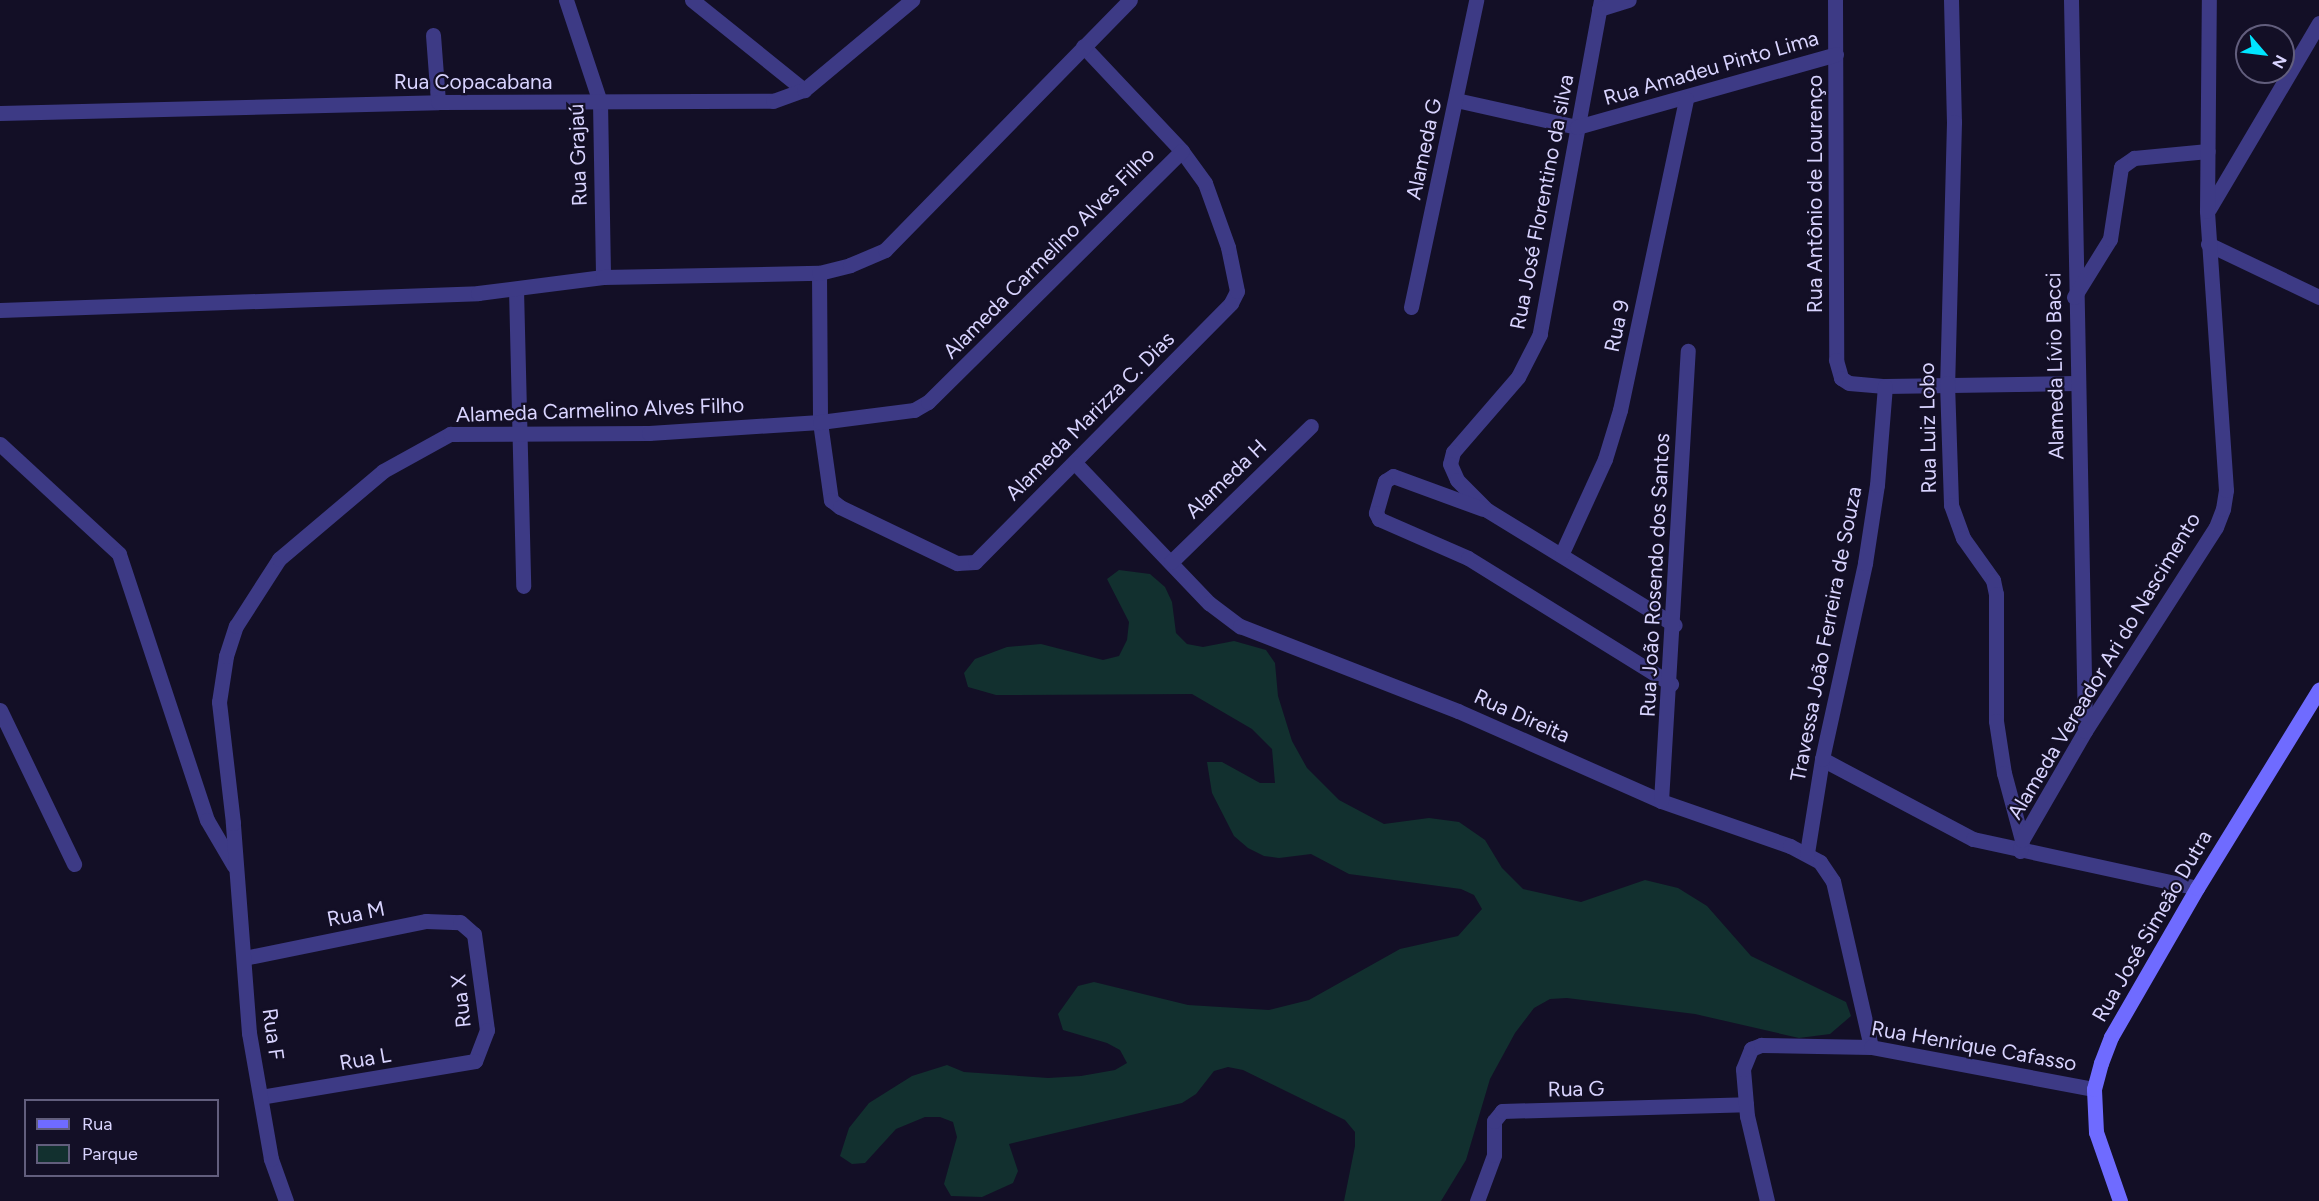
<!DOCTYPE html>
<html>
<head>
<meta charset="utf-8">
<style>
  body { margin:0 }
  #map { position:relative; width:2319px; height:1201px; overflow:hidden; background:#130f26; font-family:Figtree,sans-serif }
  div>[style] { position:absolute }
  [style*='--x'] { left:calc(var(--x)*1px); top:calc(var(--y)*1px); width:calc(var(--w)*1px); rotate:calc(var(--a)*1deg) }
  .green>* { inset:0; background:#12302f }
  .minor>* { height:15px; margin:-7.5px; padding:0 7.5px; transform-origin:7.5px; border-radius:7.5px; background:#3d3a85 }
  .secondary>* { height:15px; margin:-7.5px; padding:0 7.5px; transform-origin:7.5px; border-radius:7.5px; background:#6f6bff }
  span { translate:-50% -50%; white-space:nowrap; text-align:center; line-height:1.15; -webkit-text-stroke:4.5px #130f26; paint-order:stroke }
  .street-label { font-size:21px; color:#d9d4ff }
  .legend { position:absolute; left:24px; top:1099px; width:195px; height:78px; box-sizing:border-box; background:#130f26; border:2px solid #625e7d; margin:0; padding:8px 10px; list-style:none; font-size:18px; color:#d9d4ff }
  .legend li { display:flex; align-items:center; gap:12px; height:30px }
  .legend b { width:30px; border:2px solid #625e7d }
  .north { position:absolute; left:2235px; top:24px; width:60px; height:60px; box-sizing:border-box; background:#130f26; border:2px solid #625e7d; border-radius:50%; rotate:118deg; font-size:16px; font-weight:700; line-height:24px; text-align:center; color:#d9d4ff }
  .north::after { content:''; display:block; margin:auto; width:21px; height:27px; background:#00e5ff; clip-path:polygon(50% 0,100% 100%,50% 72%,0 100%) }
</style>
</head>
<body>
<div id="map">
  <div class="green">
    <div style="clip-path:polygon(1119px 570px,1150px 574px,1165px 587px,1172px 602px,1176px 633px,1187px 644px,1203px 647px,1234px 641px,1266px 650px,1275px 663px,1278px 696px,1292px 741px,1307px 768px,1339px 800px,1384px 824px,1429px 818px,1459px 822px,1485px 840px,1502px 868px,1523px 889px,1581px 902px,1645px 880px,1678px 888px,1707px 906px,1751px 956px,1846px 1002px,1851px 1016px,1830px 1034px,1799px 1038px,1695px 1014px,1567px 998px,1550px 999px,1534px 1008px,1515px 1033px,1490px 1079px,1466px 1160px,1441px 1201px,1344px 1201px,1355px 1146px,1355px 1132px,1345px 1120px,1243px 1070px,1228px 1067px,1214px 1071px,1196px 1094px,1182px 1103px,1009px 1144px,1018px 1171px,1013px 1183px,982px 1197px,951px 1196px,944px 1184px,957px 1137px,953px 1122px,940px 1117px,925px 1117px,896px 1129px,865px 1163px,852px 1164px,840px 1156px,849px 1128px,869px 1103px,912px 1076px,947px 1065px,964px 1072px,1048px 1078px,1081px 1076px,1115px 1070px,1127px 1063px,1120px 1050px,1107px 1043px,1063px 1030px,1058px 1014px,1078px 986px,1094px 982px,1188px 1005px,1269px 1010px,1309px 1000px,1400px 949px,1458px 936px,1482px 909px,1474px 895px,1461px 889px,1349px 874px,1311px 854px,1279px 858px,1264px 856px,1248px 848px,1234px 836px,1212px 793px,1207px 762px,1222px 762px,1260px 783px,1275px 783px,1272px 749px,1252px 729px,1192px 694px,996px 695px,968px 687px,964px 673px,975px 659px,1007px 647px,1041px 644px,1103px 660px,1119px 656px,1127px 640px,1129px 622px,1107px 579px)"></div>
  </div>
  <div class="minor">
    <div style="--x:566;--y:0;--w:108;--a:71.6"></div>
    <div style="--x:600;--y:102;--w:175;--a:89"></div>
    <div style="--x:692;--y:0;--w:144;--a:38.8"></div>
    <div style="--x:1601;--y:0;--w:340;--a:100.4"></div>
    <div style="--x:1540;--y:334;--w:48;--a:117.1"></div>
    <div style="--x:1518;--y:377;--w:99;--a:130.9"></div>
    <div style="--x:1453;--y:452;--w:12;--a:104"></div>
    <div style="--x:1450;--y:464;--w:17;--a:66"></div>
    <div style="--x:1457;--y:480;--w:42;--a:45"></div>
    <div style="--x:1487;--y:510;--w:220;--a:31.5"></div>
    <div style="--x:1835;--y:0;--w:360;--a:89.8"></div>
    <div style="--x:1836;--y:360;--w:19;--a:74"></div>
    <div style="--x:1841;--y:378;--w:9;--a:32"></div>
    <div style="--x:1849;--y:383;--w:36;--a:5"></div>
    <div style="--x:1885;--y:386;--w:191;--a:-0.9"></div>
    <div style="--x:1951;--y:0;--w:122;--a:88.6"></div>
    <div style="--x:1954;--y:122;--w:261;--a:91.5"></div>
    <div style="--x:1947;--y:383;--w:122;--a:88.1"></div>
    <div style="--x:1951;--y:505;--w:35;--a:70"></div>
    <div style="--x:1963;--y:538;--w:52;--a:54.5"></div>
    <div style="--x:1993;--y:580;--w:14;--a:78"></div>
    <div style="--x:1996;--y:594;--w:127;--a:90"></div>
    <div style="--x:1996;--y:721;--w:53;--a:81.3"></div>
    <div style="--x:2004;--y:773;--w:69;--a:75"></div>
    <div style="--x:2071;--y:0;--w:731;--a:88.9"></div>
    <div style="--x:1599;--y:9;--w:31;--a:-17"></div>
    <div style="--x:433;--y:35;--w:67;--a:85.7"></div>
    <div style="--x:1456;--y:100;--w:124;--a:12.6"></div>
    <div style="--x:1577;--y:127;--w:269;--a:-15.7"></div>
    <div style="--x:0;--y:113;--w:438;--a:-1.4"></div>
    <div style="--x:438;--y:102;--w:335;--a:-0.2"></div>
    <div style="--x:773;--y:101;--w:33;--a:-20"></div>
    <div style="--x:804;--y:90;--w:141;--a:-39.8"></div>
    <div style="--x:2209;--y:209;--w:216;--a:-59.4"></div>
    <div style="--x:2208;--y:244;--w:123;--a:25.5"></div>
    <div style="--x:819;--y:273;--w:149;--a:89.6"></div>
    <div style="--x:820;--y:422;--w:79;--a:82"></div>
    <div style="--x:831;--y:500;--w:11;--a:38"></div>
    <div style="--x:840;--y:507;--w:130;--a:25.6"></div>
    <div style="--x:957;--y:563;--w:18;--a:-3"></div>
    <div style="--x:975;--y:562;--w:364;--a:-45.3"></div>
    <div style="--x:1231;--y:303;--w:13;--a:-63"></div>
    <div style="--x:1237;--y:291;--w:45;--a:-101.6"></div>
    <div style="--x:1228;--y:247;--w:68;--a:-109.8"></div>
    <div style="--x:1205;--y:183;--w:39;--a:-126"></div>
    <div style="--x:1182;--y:151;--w:144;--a:-133.3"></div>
    <div style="--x:516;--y:289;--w:297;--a:88.6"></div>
    <div style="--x:2074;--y:297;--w:68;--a:-58.2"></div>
    <div style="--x:2110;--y:239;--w:73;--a:-81.3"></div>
    <div style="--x:2121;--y:167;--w:16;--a:-35"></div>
    <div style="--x:2134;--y:158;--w:74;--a:-5.4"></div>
    <div style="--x:1411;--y:307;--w:314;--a:-78"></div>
    <div style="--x:0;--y:310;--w:478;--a:-2"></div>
    <div style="--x:478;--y:293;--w:126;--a:-7.3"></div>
    <div style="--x:603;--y:277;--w:216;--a:-1.1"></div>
    <div style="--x:819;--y:273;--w:32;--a:-14"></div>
    <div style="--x:850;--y:265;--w:38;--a:-23"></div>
    <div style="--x:885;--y:250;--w:350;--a:-45.6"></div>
    <div style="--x:0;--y:444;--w:162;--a:42.7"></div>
    <div style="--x:119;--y:554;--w:280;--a:71.7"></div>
    <div style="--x:207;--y:820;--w:53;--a:59.6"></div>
    <div style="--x:1075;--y:463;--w:194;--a:46.3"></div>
    <div style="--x:1209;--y:603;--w:39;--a:37"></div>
    <div style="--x:1240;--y:626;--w:234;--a:21.3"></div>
    <div style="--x:1458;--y:711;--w:222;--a:23.9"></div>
    <div style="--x:1661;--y:801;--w:137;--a:19.2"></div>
    <div style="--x:1790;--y:846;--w:34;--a:28"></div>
    <div style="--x:1820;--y:862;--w:23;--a:56"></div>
    <div style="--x:1833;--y:881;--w:170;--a:77.1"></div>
    <div style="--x:1483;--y:509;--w:96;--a:-159.9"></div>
    <div style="--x:1393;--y:476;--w:9;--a:148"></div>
    <div style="--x:1385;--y:481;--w:33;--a:106"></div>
    <div style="--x:1376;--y:513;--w:7;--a:63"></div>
    <div style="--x:1379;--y:519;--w:97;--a:23.7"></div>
    <div style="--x:1468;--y:558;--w:239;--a:31.8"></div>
    <div style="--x:1562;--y:553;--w:103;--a:-65.4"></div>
    <div style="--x:1605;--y:459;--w:51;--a:-73"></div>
    <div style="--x:1620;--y:410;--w:318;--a:-78"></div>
    <div style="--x:1171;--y:562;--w:195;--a:-44.2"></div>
    <div style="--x:0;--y:710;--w:171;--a:64.3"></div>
    <div style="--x:1822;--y:759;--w:171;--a:27.9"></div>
    <div style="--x:1973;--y:839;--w:229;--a:12.3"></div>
    <div style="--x:1661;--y:801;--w:451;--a:-86.6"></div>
    <div style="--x:2020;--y:851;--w:11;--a:-80"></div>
    <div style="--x:2022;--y:840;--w:126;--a:-60"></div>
    <div style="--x:2085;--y:731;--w:242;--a:-57.3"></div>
    <div style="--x:2216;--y:527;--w:19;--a:-69"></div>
    <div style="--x:2223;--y:509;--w:19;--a:-81"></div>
    <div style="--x:2226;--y:490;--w:280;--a:-93.9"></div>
    <div style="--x:2207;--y:211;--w:211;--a:-89.5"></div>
    <div style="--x:1807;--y:853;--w:95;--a:-80.9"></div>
    <div style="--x:1822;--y:759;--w:201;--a:-77.6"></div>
    <div style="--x:1865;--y:563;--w:79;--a:-81.3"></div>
    <div style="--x:1877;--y:485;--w:99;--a:-85.4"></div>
    <div style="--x:244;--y:958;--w:186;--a:-11.5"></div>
    <div style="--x:426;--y:921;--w:34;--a:2"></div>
    <div style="--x:460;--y:922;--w:18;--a:41"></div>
    <div style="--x:474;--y:934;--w:97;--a:82.3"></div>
    <div style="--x:487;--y:1030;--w:33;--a:111"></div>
    <div style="--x:475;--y:1061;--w:217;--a:170.5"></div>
    <div style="--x:286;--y:1201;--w:45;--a:-109.7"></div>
    <div style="--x:271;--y:1159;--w:128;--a:-99.9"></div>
    <div style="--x:249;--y:1033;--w:211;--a:-94.4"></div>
    <div style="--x:233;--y:823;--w:122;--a:-96.6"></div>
    <div style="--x:219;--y:702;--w:47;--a:-81.3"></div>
    <div style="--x:226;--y:656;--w:32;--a:-72"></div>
    <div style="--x:236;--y:626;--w:80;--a:-57.3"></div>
    <div style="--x:279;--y:559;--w:136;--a:-40.2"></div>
    <div style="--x:383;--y:471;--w:77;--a:-28.9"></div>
    <div style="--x:450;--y:434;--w:199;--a:-0.3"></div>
    <div style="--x:649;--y:433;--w:171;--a:-3.7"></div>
    <div style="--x:820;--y:422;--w:95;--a:-7.3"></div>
    <div style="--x:914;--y:410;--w:16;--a:-30"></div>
    <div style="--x:928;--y:402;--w:357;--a:-44.7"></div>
    <div style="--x:1477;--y:1201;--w:49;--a:-69.7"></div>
    <div style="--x:1494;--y:1155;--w:34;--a:-90"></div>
    <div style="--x:1494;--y:1121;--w:13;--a:-51"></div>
    <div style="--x:1502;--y:1111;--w:244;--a:-1.6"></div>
    <div style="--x:1767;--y:1201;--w:87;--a:-103.2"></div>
    <div style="--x:1747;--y:1116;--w:47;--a:-94.9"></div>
    <div style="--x:1743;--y:1069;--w:22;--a:-68"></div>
    <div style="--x:1751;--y:1049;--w:11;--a:-22"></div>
    <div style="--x:1761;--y:1045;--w:110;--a:1"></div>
    <div style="--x:1871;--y:1047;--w:227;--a:10.7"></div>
  </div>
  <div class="secondary">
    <div style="--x:2120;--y:1201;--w:73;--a:-109.2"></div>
    <div style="--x:2096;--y:1132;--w:43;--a:-92.7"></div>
    <div style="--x:2094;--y:1089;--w:27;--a:-75"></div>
    <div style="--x:2101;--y:1063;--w:28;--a:-69"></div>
    <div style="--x:2111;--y:1037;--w:172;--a:-60"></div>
    <div style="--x:2197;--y:888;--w:233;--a:-58.4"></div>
  </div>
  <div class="street-label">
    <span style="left:1711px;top:68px;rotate:-16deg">Rua Amadeu Pinto Lima</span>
    <span style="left:473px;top:82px">Rua Copacabana</span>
    <span style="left:1424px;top:149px;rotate:-78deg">Alameda G</span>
    <span style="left:578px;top:155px;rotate:-92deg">Rua Grajaú</span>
    <span style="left:1815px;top:194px;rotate:-90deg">Rua Antônio de Lourenço</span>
    <span style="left:1542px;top:202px;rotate:-79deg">Rua José Florentino da silva</span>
    <span style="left:1049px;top:253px;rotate:-45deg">Alameda Carmelino Alves Filho</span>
    <span style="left:1617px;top:326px;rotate:-78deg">Rua 9</span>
    <span style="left:2055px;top:366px;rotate:-91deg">Alameda Lívio Bacci</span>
    <span style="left:600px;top:410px;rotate:-2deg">Alameda Carmelino Alves Filho</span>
    <span style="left:1090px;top:416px;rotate:-45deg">Alameda Marizza C. Dias</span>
    <span style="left:1928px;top:428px;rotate:-91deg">Rua Luiz Lobo</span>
    <span style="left:1226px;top:479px;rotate:-44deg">Alameda H</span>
    <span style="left:1655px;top:575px;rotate:-87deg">Rua João Rosendo dos Santos</span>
    <span style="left:1826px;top:634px;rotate:-79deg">Travessa João Ferreira de Souza</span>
    <span style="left:2104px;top:666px;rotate:-59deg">Alameda Vereador Ari do Nascimento</span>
    <span style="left:1522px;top:716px;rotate:24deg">Rua Direita</span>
    <span style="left:356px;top:914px;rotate:-11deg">Rua M</span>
    <span style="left:2152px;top:926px;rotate:-60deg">Rua José Simeão Dutra</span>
    <span style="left:461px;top:1001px;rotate:-96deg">Rua X</span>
    <span style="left:273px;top:1034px;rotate:82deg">Rua F</span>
    <span style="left:1974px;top:1046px;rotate:10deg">Rua Henrique Cafasso</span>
    <span style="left:365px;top:1059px;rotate:-10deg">Rua L</span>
    <span style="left:1576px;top:1089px;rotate:-1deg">Rua G</span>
  </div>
  <ul class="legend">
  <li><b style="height:8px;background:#6f6bff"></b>Rua</li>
  <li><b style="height:16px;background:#12302f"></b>Parque</li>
  </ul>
  <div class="north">N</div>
</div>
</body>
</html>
